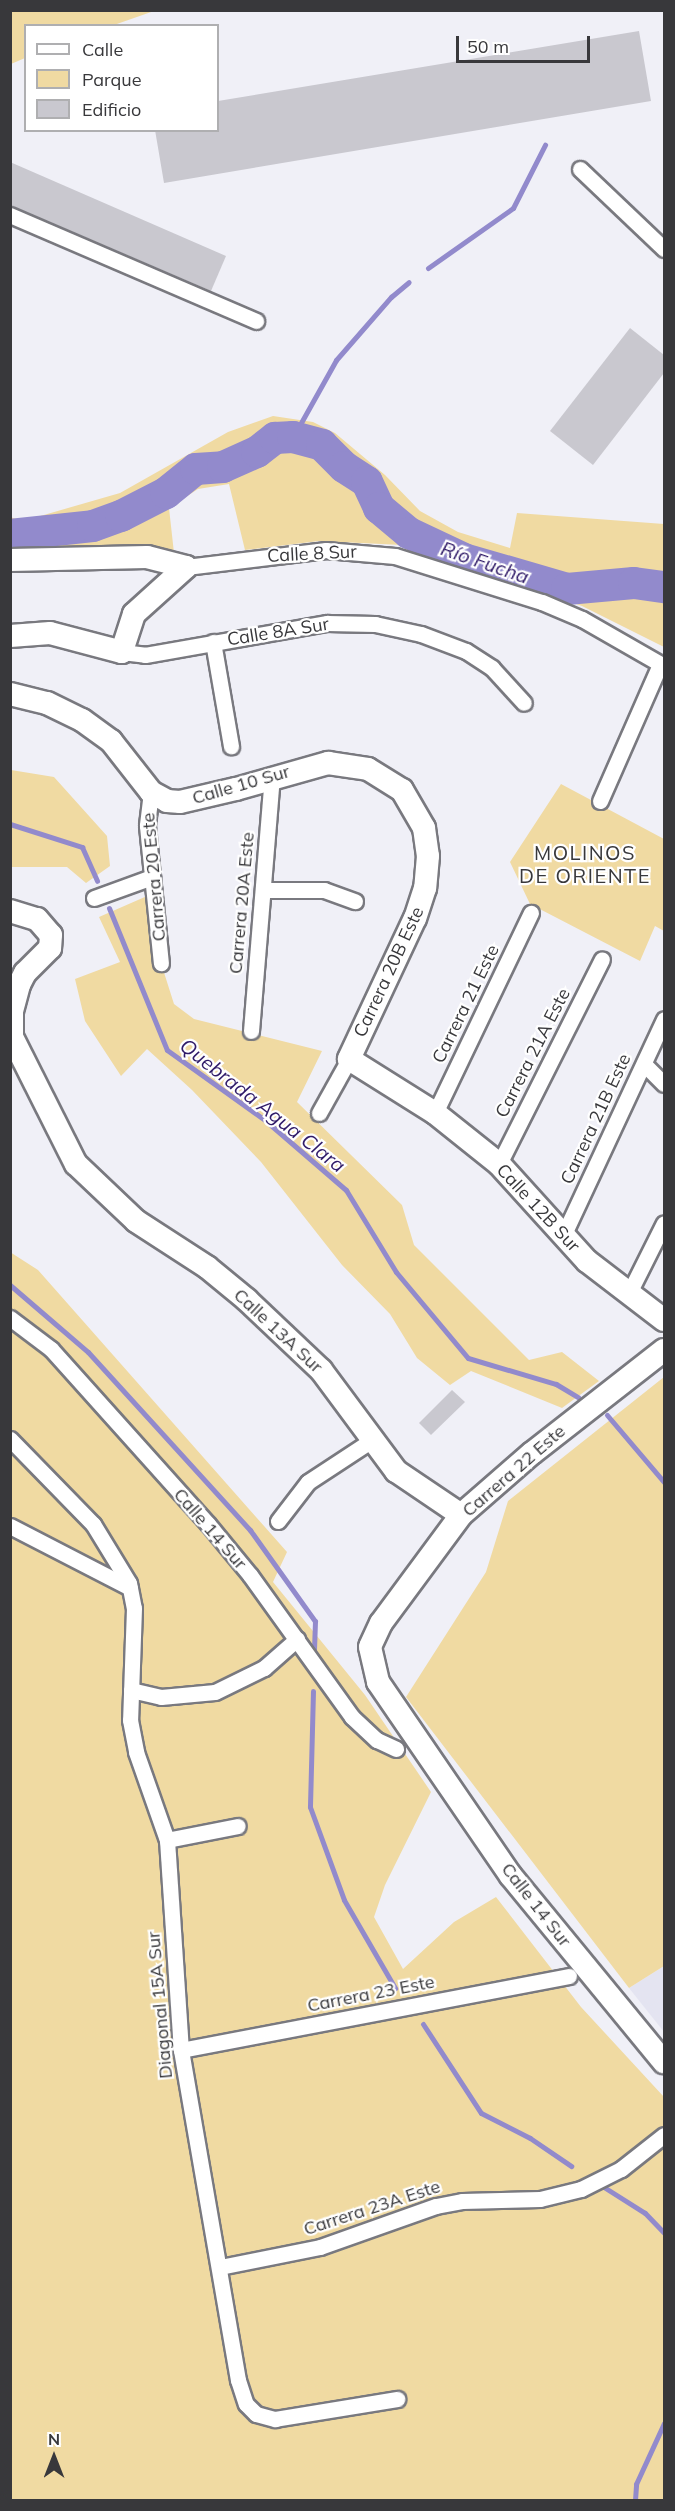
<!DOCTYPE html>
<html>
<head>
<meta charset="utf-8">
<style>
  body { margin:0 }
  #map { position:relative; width:675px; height:2511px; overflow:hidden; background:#f0f0f7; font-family:Mulish,sans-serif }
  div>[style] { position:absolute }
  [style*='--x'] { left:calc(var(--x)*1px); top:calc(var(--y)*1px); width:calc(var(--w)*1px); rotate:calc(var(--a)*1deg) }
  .built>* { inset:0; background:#e4e4f1 }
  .green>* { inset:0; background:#f0daa2 }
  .stream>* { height:5px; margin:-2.5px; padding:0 2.5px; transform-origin:2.5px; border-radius:2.5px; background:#928acc }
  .river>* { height:32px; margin:-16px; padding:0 16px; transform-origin:16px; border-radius:16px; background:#928acc }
  .building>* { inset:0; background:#c9c8cf }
  .roads { filter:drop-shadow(2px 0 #79797f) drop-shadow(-2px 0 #79797f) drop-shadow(0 2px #79797f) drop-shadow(0 -2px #79797f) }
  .street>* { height:15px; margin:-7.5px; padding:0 7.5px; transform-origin:7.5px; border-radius:7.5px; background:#fff }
  .secondary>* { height:22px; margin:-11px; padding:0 11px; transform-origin:11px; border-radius:11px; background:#fff }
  span { translate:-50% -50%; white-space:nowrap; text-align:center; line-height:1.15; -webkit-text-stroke:4.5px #fff; paint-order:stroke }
  .street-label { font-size:18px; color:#38383b }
  .water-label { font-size:20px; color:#301b68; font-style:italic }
  .neighbourhood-label { font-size:20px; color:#38383b; letter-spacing:1.5px }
  .frame { position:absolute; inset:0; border:12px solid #38383b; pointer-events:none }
  .legend { position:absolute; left:24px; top:24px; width:195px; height:108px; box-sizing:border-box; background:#fff; border:2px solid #afafb1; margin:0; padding:8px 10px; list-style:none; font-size:18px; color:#38383b }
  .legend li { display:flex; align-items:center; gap:12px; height:30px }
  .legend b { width:30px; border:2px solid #afafb1 }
  .north { position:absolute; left:24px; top:2427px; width:60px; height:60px; -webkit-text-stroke:4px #fff; paint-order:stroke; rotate:0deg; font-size:16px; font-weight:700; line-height:24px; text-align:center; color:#38383b }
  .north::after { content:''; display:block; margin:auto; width:21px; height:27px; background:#38383b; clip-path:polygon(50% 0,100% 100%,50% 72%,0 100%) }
  .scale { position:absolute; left:456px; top:36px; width:134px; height:27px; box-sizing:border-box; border:3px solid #38383b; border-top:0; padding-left:8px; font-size:18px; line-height:21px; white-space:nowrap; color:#38383b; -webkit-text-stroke:4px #fff; paint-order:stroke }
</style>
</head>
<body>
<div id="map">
  <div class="built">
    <div style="clip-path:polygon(664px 1966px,664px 2032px,629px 1988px)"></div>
  </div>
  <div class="green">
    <div style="clip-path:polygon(11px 10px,154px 10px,154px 11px,114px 25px,26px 26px,25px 58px,11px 64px)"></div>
    <div style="clip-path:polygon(273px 416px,313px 422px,335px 433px,385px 475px,420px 511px,458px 532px,510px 548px,517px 513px,664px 524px,664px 647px,582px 606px,402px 545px,319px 541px,245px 550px,229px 484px,198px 489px,169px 508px,174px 553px,11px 550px,10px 517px,23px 521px,120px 493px,228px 432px)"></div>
    <div style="clip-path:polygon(11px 770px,54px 777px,107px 836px,110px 866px,86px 883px,67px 867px,11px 867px)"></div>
    <div style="clip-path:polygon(561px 784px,664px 839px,664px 931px,655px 926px,640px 961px,530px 904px,510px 862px)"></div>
    <div style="clip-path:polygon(154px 893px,161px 963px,174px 1004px,194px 1019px,322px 1051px,297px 1102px,402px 1205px,414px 1245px,529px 1360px,562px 1352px,599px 1381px,562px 1408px,471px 1371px,450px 1385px,417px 1358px,390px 1314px,342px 1265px,261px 1162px,192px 1090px,147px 1049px,121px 1076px,85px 1021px,75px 979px,120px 962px,99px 917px)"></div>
    <div style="clip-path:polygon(10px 1252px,38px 1270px,287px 1552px,273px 1582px,365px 1695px,431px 1792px,385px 1885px,374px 1917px,403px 1969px,454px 1922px,496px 1897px,581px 2007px,664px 2097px,664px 2500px,11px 2500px)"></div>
    <div style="clip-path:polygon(664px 1377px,664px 1966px,629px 1988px,406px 1697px,486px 1572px,508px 1501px)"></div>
  </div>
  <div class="stream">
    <div style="--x:428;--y:268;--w:104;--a:-35.2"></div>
    <div style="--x:513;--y:208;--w:71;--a:-63.1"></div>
    <div style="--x:293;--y:437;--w:88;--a:-60.8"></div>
    <div style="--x:336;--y:360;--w:84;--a:-48.9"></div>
    <div style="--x:391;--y:297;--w:23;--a:-40"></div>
    <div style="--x:10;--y:824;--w:76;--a:17.7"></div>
    <div style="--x:82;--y:847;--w:37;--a:66"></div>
    <div style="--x:109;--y:908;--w:153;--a:67.8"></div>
    <div style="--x:167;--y:1050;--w:122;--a:35.6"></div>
    <div style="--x:266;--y:1121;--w:106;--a:40.8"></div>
    <div style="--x:346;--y:1190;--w:96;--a:58.6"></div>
    <div style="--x:396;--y:1272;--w:112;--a:50.1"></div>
    <div style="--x:468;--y:1358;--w:92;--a:16.5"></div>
    <div style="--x:556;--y:1384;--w:26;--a:31"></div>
    <div style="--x:10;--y:1285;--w:103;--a:40.7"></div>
    <div style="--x:88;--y:1352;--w:241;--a:47.7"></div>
    <div style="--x:250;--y:1530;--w:112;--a:54.5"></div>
    <div style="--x:315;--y:1621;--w:29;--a:92"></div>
    <div style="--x:607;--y:1415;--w:88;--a:49.6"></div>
    <div style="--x:313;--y:1691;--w:116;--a:91.5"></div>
    <div style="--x:310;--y:1807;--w:99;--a:69.9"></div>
    <div style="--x:344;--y:1900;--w:102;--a:59.9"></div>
    <div style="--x:423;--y:2024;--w:106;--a:56.9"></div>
    <div style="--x:481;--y:2113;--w:55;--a:27"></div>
    <div style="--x:530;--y:2138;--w:50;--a:34.3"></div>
    <div style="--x:599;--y:2184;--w:54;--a:32.2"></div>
    <div style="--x:645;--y:2213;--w:28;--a:46"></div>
    <div style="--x:635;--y:2500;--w:16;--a:-86"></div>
    <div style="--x:636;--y:2484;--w:67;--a:-65.3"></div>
  </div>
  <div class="river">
    <div style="--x:10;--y:535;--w:83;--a:-6.2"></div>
    <div style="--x:93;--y:526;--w:30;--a:-20"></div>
    <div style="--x:121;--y:516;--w:51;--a:-27.1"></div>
    <div style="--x:166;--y:493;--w:38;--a:-39"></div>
    <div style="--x:196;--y:469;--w:27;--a:-4"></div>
    <div style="--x:223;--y:467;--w:37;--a:-24"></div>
    <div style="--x:257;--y:452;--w:23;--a:-38"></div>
    <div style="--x:275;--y:438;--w:18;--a:-3"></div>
    <div style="--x:293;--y:437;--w:30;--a:15"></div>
    <div style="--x:322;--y:445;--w:31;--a:45"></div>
    <div style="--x:344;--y:467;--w:27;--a:33"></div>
    <div style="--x:367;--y:482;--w:29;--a:65"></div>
    <div style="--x:379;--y:508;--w:39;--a:40"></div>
    <div style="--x:409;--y:533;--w:61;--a:25.3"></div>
    <div style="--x:464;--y:559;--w:107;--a:16.2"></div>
    <div style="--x:567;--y:589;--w:67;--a:-5.1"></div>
    <div style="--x:634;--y:583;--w:30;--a:8"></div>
  </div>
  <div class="building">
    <div style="clip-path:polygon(639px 31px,651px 101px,164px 183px,155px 130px,218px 130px,218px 101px)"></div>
    <div style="clip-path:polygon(10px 162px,226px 256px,211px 291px,10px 205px)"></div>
    <div style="clip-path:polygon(630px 328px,664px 355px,664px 373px,593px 465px,550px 431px)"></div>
    <div style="clip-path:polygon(452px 1390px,465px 1402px,431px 1435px,419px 1423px)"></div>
  </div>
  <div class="roads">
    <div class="street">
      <div style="--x:580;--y:169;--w:116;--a:43.6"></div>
      <div style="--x:10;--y:215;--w:268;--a:23.3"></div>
      <div style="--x:186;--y:567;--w:141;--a:-6.9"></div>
      <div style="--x:326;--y:550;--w:69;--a:5"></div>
      <div style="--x:395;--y:556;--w:154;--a:17.4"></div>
      <div style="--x:542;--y:602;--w:43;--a:23"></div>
      <div style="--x:582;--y:619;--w:95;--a:29.8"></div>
      <div style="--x:213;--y:642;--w:106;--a:80.2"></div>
      <div style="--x:122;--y:652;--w:23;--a:7"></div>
      <div style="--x:145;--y:655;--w:185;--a:-10"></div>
      <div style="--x:327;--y:623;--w:48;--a:1.2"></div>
      <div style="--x:375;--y:624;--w:47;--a:12.3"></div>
      <div style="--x:421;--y:634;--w:48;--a:20.7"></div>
      <div style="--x:466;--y:651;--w:31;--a:33"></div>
      <div style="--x:492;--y:668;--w:47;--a:47.6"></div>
      <div style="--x:151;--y:792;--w:34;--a:97"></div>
      <div style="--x:147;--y:826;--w:138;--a:84.2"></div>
      <div style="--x:600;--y:801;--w:150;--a:-66.3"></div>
      <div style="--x:263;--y:890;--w:61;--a:0"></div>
      <div style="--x:324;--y:890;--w:33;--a:20"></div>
      <div style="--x:94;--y:898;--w:62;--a:-19.9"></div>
      <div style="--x:251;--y:1031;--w:254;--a:-85.3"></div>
      <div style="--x:644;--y:1064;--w:28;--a:45"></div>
      <div style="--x:319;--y:1113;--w:62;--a:-60.9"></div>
      <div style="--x:435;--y:1113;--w:222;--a:-64.4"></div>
      <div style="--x:499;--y:1164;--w:229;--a:-63.3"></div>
      <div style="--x:563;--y:1236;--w:239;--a:-65"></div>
      <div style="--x:628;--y:1295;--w:80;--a:-63.4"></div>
      <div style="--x:10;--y:1318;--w:51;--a:37.1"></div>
      <div style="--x:51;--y:1349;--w:235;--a:48.1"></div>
      <div style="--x:208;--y:1524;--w:66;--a:50.5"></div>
      <div style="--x:250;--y:1575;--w:175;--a:54.3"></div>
      <div style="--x:352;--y:1717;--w:34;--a:43"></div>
      <div style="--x:377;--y:1740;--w:21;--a:25"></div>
      <div style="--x:10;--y:1439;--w:119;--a:45.7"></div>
      <div style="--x:93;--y:1524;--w:69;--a:58.6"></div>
      <div style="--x:129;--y:1583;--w:25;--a:79"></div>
      <div style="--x:134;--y:1608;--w:112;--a:92"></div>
      <div style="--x:130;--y:1720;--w:33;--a:79"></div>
      <div style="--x:136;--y:1752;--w:93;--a:70.6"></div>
      <div style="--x:167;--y:1840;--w:210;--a:86.2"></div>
      <div style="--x:181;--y:2050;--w:335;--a:80.2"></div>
      <div style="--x:238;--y:2380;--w:25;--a:72"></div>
      <div style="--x:246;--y:2404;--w:14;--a:45"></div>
      <div style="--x:256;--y:2414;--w:20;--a:15"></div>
      <div style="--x:275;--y:2419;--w:124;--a:-9.3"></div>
      <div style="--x:278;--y:1521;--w:49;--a:-52.4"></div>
      <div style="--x:308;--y:1482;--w:77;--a:-33.3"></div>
      <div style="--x:10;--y:1526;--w:135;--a:27.3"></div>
      <div style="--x:131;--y:1690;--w:31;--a:13"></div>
      <div style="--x:161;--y:1697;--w:54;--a:-5.3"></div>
      <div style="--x:215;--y:1692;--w:55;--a:-26.1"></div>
      <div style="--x:264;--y:1668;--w:44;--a:-41.3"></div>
      <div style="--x:167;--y:1840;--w:72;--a:-11.2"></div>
      <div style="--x:181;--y:2050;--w:395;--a:-10.8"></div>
      <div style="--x:220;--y:2267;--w:102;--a:-11.3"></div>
      <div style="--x:320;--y:2247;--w:123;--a:-19.5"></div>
      <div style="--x:436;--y:2206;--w:26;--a:-11"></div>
      <div style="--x:462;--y:2201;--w:78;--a:-1.5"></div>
      <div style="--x:540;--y:2199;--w:42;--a:-13.7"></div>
      <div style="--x:581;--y:2189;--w:45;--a:-26.6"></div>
      <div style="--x:621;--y:2169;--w:55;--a:-38.3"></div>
    </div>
    <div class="secondary">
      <div style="--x:10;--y:560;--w:137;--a:-1.3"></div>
      <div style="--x:147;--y:557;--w:40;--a:14.4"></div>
      <div style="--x:186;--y:567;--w:70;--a:137.9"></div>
      <div style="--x:134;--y:614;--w:40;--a:108"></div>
      <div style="--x:122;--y:652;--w:74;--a:-165.2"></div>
      <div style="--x:50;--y:633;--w:40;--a:175.7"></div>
      <div style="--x:10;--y:694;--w:38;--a:14"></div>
      <div style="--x:47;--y:703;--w:39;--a:26"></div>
      <div style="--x:82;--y:720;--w:36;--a:36"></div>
      <div style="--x:111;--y:741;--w:65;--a:51.9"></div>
      <div style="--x:151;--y:792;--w:18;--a:29"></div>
      <div style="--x:167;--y:801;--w:13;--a:4"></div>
      <div style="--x:180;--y:802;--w:57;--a:-13.1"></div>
      <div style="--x:236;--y:789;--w:96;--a:-15.8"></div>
      <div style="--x:328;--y:763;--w:40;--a:8.5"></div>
      <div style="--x:368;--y:769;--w:40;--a:32"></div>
      <div style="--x:402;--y:790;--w:44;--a:59.9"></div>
      <div style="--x:424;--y:828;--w:28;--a:82"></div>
      <div style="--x:428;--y:856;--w:32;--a:95"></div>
      <div style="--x:425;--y:888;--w:32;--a:108"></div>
      <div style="--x:415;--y:918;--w:156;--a:115.1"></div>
      <div style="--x:349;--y:1059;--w:102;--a:32.1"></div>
      <div style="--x:435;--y:1113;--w:82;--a:38.6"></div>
      <div style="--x:499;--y:1164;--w:131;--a:47.8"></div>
      <div style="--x:587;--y:1261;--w:97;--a:37.5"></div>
      <div style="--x:10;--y:911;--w:28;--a:17"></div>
      <div style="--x:37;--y:919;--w:21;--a:49"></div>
      <div style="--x:51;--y:935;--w:13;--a:94"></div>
      <div style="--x:50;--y:948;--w:35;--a:135"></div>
      <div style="--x:25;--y:973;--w:13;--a:117"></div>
      <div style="--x:19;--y:985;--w:27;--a:105"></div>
      <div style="--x:12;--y:1011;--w:26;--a:90"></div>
      <div style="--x:12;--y:1037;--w:142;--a:63.3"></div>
      <div style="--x:76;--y:1164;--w:83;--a:43.5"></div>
      <div style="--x:136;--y:1221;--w:85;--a:32.9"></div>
      <div style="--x:207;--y:1267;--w:52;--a:39.5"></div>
      <div style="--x:247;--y:1300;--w:102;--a:43.4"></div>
      <div style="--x:321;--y:1370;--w:126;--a:53.4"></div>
      <div style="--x:396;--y:1471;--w:78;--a:34.1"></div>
      <div style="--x:664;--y:1350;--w:167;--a:142"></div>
      <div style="--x:532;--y:1453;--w:94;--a:138.9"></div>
      <div style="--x:461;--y:1515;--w:134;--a:126.5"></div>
      <div style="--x:381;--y:1623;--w:26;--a:115"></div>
      <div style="--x:370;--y:1647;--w:36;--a:77"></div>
      <div style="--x:378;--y:1682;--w:235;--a:55.6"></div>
      <div style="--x:511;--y:1876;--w:241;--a:50.6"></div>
    </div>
  </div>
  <div class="street-label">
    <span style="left:312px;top:554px;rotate:-3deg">Calle 8 Sur</span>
    <span style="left:278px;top:632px;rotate:-9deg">Calle 8A Sur</span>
    <span style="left:241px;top:785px;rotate:-16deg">Calle 10 Sur</span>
    <span style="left:154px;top:877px;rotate:-95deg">Carrera 20 Este</span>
    <span style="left:242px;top:903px;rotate:-85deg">Carrera 20A Este</span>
    <span style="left:389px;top:972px;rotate:-65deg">Carrera 20B Este</span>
    <span style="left:466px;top:1004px;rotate:-64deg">Carrera 21 Este</span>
    <span style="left:533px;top:1053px;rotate:-63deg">Carrera 21A Este</span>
    <span style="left:596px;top:1119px;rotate:-65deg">Carrera 21B Este</span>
    <span style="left:538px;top:1208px;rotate:47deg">Calle 12B Sur</span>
    <span style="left:278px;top:1331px;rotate:43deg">Calle 13A Sur</span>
    <span style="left:514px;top:1471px;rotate:-41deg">Carrera 22 Este</span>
    <span style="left:210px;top:1529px;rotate:49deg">Calle 14 Sur</span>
    <span style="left:536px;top:1905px;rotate:52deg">Calle 14 Sur</span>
    <span style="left:371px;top:1994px;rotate:-11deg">Carrera 23 Este</span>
    <span style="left:160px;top:2005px;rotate:-95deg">Diagonal 15A Sur</span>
    <span style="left:372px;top:2208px;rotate:-18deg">Carrera 23A Este</span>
  </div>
  <div class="water-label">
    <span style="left:485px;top:562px;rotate:19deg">Río Fucha</span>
    <span style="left:263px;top:1105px;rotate:38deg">Quebrada Agua Clara</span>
  </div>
  <div class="neighbourhood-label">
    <span style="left:585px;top:864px">MOLINOS<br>DE ORIENTE</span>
  </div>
  <div class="frame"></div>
  <ul class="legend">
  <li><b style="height:8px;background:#fff"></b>Calle</li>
  <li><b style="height:16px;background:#f0daa2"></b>Parque</li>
  <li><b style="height:16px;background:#c9c8cf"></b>Edificio</li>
  </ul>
  <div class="north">N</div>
  <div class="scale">50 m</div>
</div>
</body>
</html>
